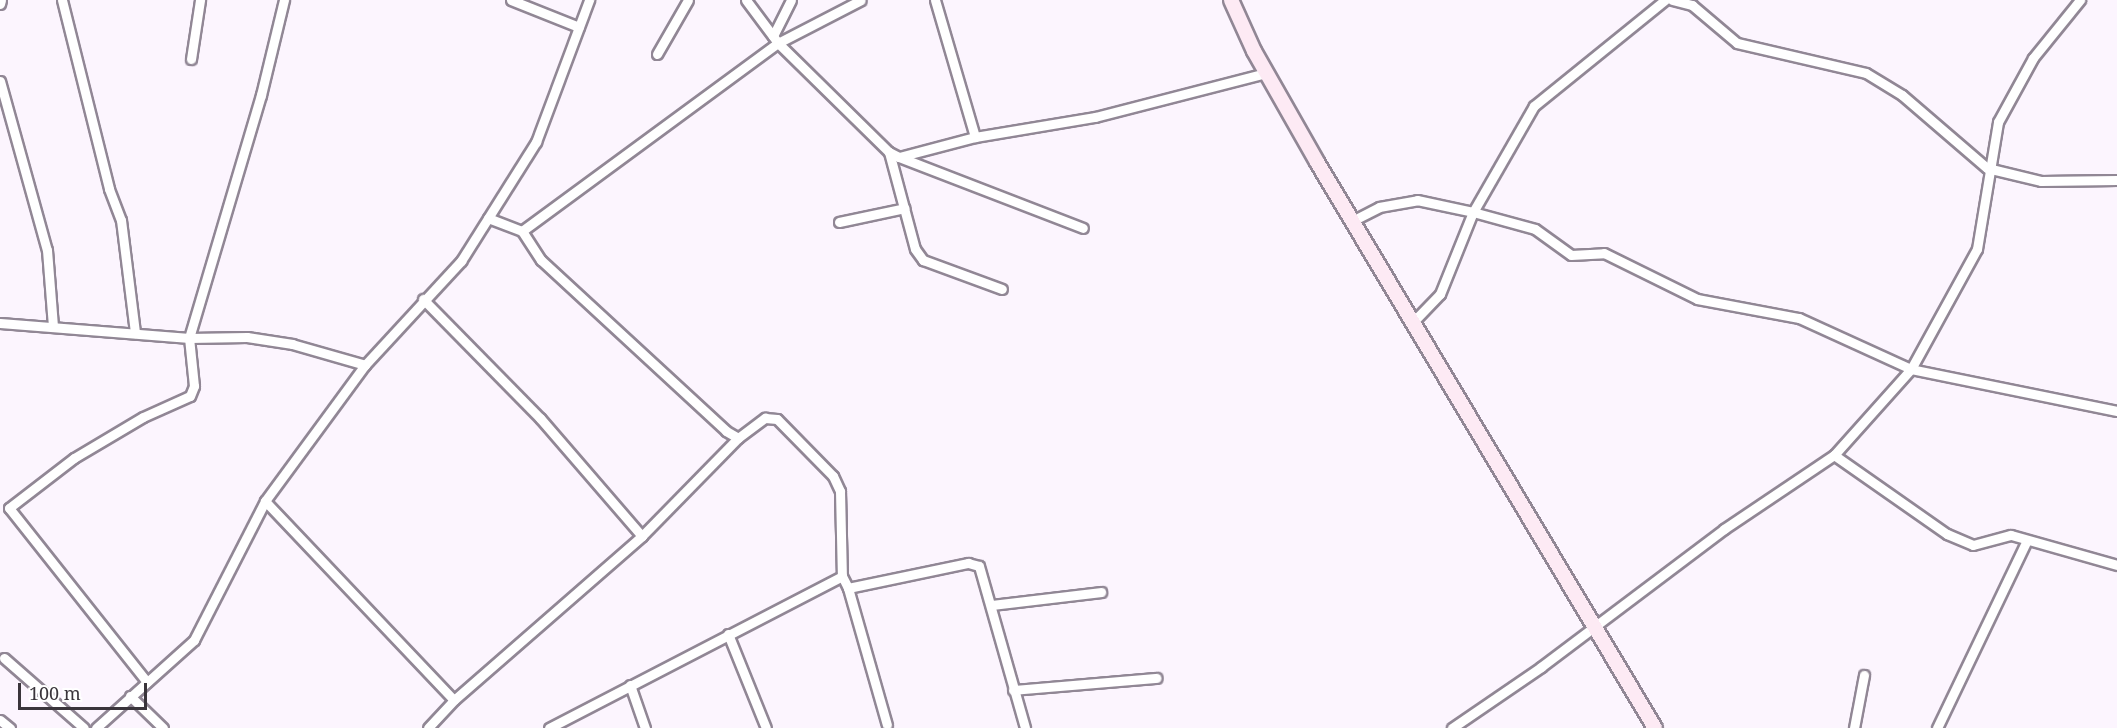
<!DOCTYPE html>
<html>
<head>
<meta charset="utf-8">
<style>
  body { margin:0 }
  #map { position:relative; width:2117px; height:728px; overflow:hidden; background:#fcf5fe; font-family:"Noto Serif",serif }
  div>[style] { position:absolute }
  [style*='--x'] { left:calc(var(--x)*1px); top:calc(var(--y)*1px); width:calc(var(--w)*1px); rotate:calc(var(--a)*1deg) }
  .roads { filter:drop-shadow(2px 0 #918795) drop-shadow(-2px 0 #918795) drop-shadow(0 2px #918795) drop-shadow(0 -2px #918795) }
  .street>* { height:9px; margin:-4.5px; padding:0 4.5px; transform-origin:4.5px; border-radius:4.5px; background:#fff }
  .secondary>* { height:14px; margin:-7px; padding:0 7px; transform-origin:7px; border-radius:7px; background:#fdeaf4 }
  span { translate:-50% -50%; white-space:nowrap; text-align:center; line-height:1.15; -webkit-text-stroke:4.5px #fff; paint-order:stroke }
  .scale { position:absolute; left:18px; top:683px; width:129px; height:27px; box-sizing:border-box; border:3px solid #3a353b; border-top:0; padding-left:8px; font-size:18px; line-height:21px; white-space:nowrap; color:#3a353b; -webkit-text-stroke:4px #fff; paint-order:stroke }
</style>
</head>
<body>
<div id="map">
  <div class="roads">
    <div class="street">
      <div style="--x:62;--y:0;--w:195;--a:76"></div>
      <div style="--x:109;--y:189;--w:33;--a:69"></div>
      <div style="--x:121;--y:220;--w:114;--a:82.9"></div>
      <div style="--x:511;--y:0;--w:73;--a:21.7"></div>
      <div style="--x:746;--y:0;--w:54;--a:53.3"></div>
      <div style="--x:778;--y:43;--w:156;--a:44.5"></div>
      <div style="--x:889;--y:152;--w:100;--a:75"></div>
      <div style="--x:915;--y:249;--w:14;--a:54"></div>
      <div style="--x:923;--y:260;--w:84;--a:20.2"></div>
      <div style="--x:935;--y:0;--w:143;--a:73.7"></div>
      <div style="--x:1672;--y:0;--w:21;--a:14"></div>
      <div style="--x:1692;--y:5;--w:59;--a:40.2"></div>
      <div style="--x:1737;--y:43;--w:132;--a:13.1"></div>
      <div style="--x:1866;--y:73;--w:42;--a:31.4"></div>
      <div style="--x:1902;--y:95;--w:112;--a:40.7"></div>
      <div style="--x:1987;--y:168;--w:56;--a:13.5"></div>
      <div style="--x:2041;--y:181;--w:76;--a:-0.8"></div>
      <div style="--x:0;--y:4;--w:4;--a:-76"></div>
      <div style="--x:773;--y:36;--w:40;--a:-63.4"></div>
      <div style="--x:657;--y:54;--w:62;--a:-60.1"></div>
      <div style="--x:191;--y:59;--w:60;--a:-81.3"></div>
      <div style="--x:0;--y:81;--w:175;--a:74.5"></div>
      <div style="--x:47;--y:250;--w:77;--a:85.5"></div>
      <div style="--x:889;--y:152;--w:11;--a:27"></div>
      <div style="--x:899;--y:157;--w:79;--a:-14.7"></div>
      <div style="--x:975;--y:137;--w:122;--a:-9.5"></div>
      <div style="--x:1095;--y:117;--w:177;--a:-14.4"></div>
      <div style="--x:899;--y:157;--w:197;--a:21.1"></div>
      <div style="--x:488;--y:218;--w:36;--a:21"></div>
      <div style="--x:522;--y:231;--w:35;--a:57"></div>
      <div style="--x:541;--y:260;--w:252;--a:42.7"></div>
      <div style="--x:726;--y:431;--w:14;--a:30"></div>
      <div style="--x:738;--y:438;--w:34;--a:-37"></div>
      <div style="--x:765;--y:418;--w:12;--a:5"></div>
      <div style="--x:777;--y:419;--w:80;--a:45.5"></div>
      <div style="--x:833;--y:476;--w:17;--a:65"></div>
      <div style="--x:840;--y:491;--w:85;--a:88.7"></div>
      <div style="--x:1352;--y:221;--w:30;--a:-27"></div>
      <div style="--x:1379;--y:207;--w:39;--a:-10"></div>
      <div style="--x:1417;--y:200;--w:57;--a:12.1"></div>
      <div style="--x:1473;--y:212;--w:122;--a:-60.1"></div>
      <div style="--x:1534;--y:106;--w:169;--a:-39"></div>
      <div style="--x:839;--y:222;--w:67;--a:-12"></div>
      <div style="--x:522;--y:231;--w:318;--a:-36.3"></div>
      <div style="--x:778;--y:43;--w:93;--a:-27.4"></div>
      <div style="--x:423;--y:299;--w:167;--a:45.5"></div>
      <div style="--x:540;--y:418;--w:156;--a:49.2"></div>
      <div style="--x:642;--y:536;--w:249;--a:138.9"></div>
      <div style="--x:1413;--y:322;--w:39;--a:-46"></div>
      <div style="--x:1440;--y:294;--w:88;--a:-68.1"></div>
      <div style="--x:1473;--y:212;--w:64;--a:15.3"></div>
      <div style="--x:1535;--y:229;--w:44;--a:35.8"></div>
      <div style="--x:1571;--y:255;--w:33;--a:-3"></div>
      <div style="--x:1604;--y:253;--w:104;--a:26.3"></div>
      <div style="--x:1697;--y:299;--w:104;--a:10.6"></div>
      <div style="--x:1799;--y:318;--w:123;--a:24.5"></div>
      <div style="--x:1911;--y:369;--w:137;--a:-61.2"></div>
      <div style="--x:1977;--y:249;--w:129;--a:-80.6"></div>
      <div style="--x:1998;--y:122;--w:73;--a:-61.3"></div>
      <div style="--x:2033;--y:58;--w:75;--a:-51"></div>
      <div style="--x:0;--y:323;--w:190;--a:4.5"></div>
      <div style="--x:189;--y:338;--w:58;--a:-1"></div>
      <div style="--x:247;--y:337;--w:46;--a:8.8"></div>
      <div style="--x:292;--y:344;--w:76;--a:16"></div>
      <div style="--x:2117;--y:411;--w:210;--a:-168.5"></div>
      <div style="--x:1911;--y:369;--w:115;--a:131.8"></div>
      <div style="--x:1834;--y:455;--w:138;--a:35"></div>
      <div style="--x:1947;--y:534;--w:28;--a:23"></div>
      <div style="--x:1973;--y:545;--w:39;--a:-15"></div>
      <div style="--x:2011;--y:535;--w:110;--a:15.8"></div>
      <div style="--x:265;--y:501;--w:274;--a:46.5"></div>
      <div style="--x:454;--y:700;--w:38;--a:133"></div>
      <div style="--x:642;--y:536;--w:137;--a:-45.6"></div>
      <div style="--x:848;--y:588;--w:142;--a:74.1"></div>
      <div style="--x:992;--y:605;--w:110;--a:-6.8"></div>
      <div style="--x:728;--y:634;--w:101;--a:68"></div>
      <div style="--x:4;--y:658;--w:106;--a:41.2"></div>
      <div style="--x:147;--y:682;--w:222;--a:-128.4"></div>
      <div style="--x:9;--y:508;--w:82;--a:-37.6"></div>
      <div style="--x:74;--y:458;--w:80;--a:-30.7"></div>
      <div style="--x:143;--y:417;--w:51;--a:-24.1"></div>
      <div style="--x:190;--y:396;--w:11;--a:-68"></div>
      <div style="--x:194;--y:386;--w:48;--a:-95.9"></div>
      <div style="--x:189;--y:338;--w:253;--a:-73.5"></div>
      <div style="--x:261;--y:95;--w:98;--a:-76.4"></div>
      <div style="--x:630;--y:685;--w:46;--a:70.8"></div>
      <div style="--x:1013;--y:690;--w:144;--a:-4.8"></div>
      <div style="--x:130;--y:696;--w:46;--a:44.1"></div>
      <div style="--x:0;--y:720;--w:13;--a:39"></div>
      <div style="--x:96;--y:728;--w:132;--a:-41.9"></div>
      <div style="--x:194;--y:640;--w:156;--a:-62.9"></div>
      <div style="--x:265;--y:501;--w:169;--a:-53.7"></div>
      <div style="--x:365;--y:365;--w:142;--a:-47.3"></div>
      <div style="--x:461;--y:261;--w:141;--a:-57.8"></div>
      <div style="--x:536;--y:142;--w:152;--a:-69.5"></div>
      <div style="--x:549;--y:728;--w:330;--a:-27.4"></div>
      <div style="--x:842;--y:576;--w:13;--a:63"></div>
      <div style="--x:848;--y:588;--w:123;--a:-11.8"></div>
      <div style="--x:968;--y:563;--w:11;--a:15"></div>
      <div style="--x:979;--y:566;--w:168;--a:74.1"></div>
      <div style="--x:1452;--y:728;--w:108;--a:-34.4"></div>
      <div style="--x:1541;--y:667;--w:229;--a:-37"></div>
      <div style="--x:1724;--y:529;--w:133;--a:-33.9"></div>
      <div style="--x:1854;--y:728;--w:54;--a:-79.3"></div>
      <div style="--x:1937;--y:728;--w:208;--a:-64.4"></div>
    </div>
    <div class="secondary">
      <div style="--x:1231;--y:0;--w:56;--a:65.7"></div>
      <div style="--x:1254;--y:51;--w:128;--a:60.4"></div>
      <div style="--x:1317;--y:162;--w:659;--a:59.16"></div>
    </div>
  </div>
  <div class="scale">100 m</div>
</div>
</body>
</html>
